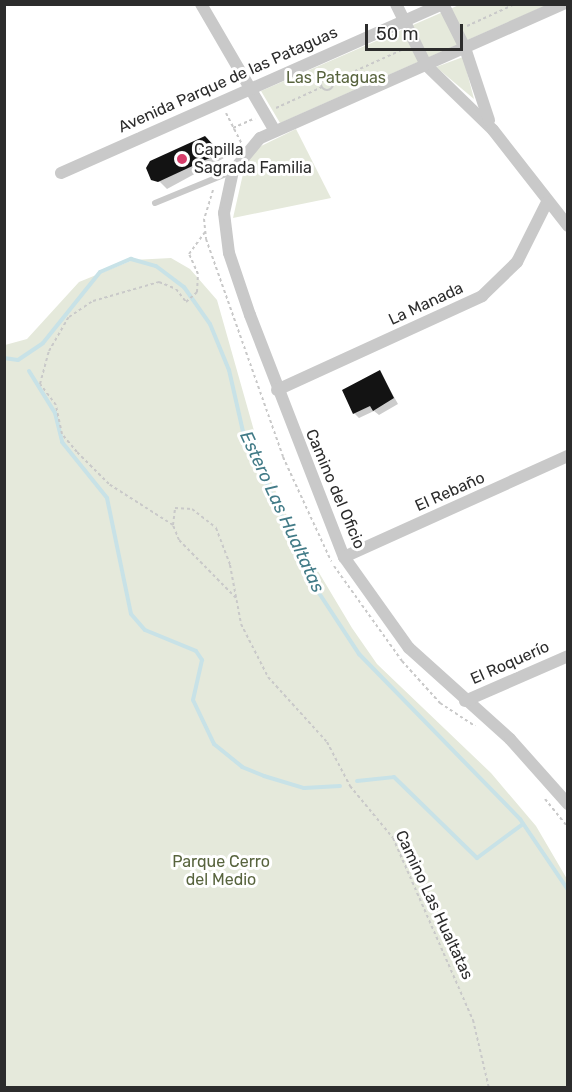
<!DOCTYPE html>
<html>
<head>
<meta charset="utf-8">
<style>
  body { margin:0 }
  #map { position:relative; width:572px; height:1092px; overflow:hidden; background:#fff; font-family:Rubik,sans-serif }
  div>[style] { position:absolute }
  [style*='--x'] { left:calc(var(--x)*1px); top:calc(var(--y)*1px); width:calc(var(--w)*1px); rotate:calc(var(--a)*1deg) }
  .green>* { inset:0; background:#e5e9db }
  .shadow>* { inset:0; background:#0003 }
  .stream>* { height:4px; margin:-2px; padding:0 2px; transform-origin:2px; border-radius:2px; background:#c8e2e7 }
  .building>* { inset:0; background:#131313 }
  .path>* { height:2px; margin-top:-1px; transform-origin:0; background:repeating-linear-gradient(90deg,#c9c9c9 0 3px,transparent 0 6px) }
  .path>.ring { margin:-1px; padding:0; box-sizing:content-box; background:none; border:2px solid #c9c9c9; border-radius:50% }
  .service>* { height:6px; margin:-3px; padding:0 3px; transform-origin:3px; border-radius:3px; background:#c9c9c9 }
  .minor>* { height:12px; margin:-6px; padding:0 6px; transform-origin:6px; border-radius:6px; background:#c9c9c9 }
  .dots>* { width:16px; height:16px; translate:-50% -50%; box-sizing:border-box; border:3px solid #fff; border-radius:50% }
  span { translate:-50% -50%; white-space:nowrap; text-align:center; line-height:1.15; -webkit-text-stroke:6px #fff; paint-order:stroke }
  .park-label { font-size:16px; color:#58643e }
  .street-label { font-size:16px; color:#2c2c2c }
  .poi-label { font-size:16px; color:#2c2c2c }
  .left { translate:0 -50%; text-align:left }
  .water-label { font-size:18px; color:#427b87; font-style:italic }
  .frame { position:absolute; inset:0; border:6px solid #2c2c2c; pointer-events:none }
  .scale { position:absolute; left:365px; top:24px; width:98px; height:27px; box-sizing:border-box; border:3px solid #2c2c2c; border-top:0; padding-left:8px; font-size:18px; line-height:21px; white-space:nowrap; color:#2c2c2c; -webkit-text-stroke:4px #fff; paint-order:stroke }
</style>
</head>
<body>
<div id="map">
  <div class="green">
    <div style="clip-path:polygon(459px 5px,547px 5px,280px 123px,261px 91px)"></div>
    <div style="clip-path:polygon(463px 57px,474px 99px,436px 67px)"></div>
    <div style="clip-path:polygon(296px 129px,331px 198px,233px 218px,245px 165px,259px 147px)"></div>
    <div style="clip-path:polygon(171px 258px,190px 269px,217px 300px,264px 466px,294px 531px,352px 628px,377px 664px,491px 773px,536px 826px,567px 879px,567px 1087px,5px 1087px,5px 345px,27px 339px,79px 282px,133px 260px)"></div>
  </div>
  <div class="shadow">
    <div style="clip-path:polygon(213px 146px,224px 158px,167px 189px,159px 181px)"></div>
    <div style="clip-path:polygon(380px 372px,398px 404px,379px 415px,374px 411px,359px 418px,354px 413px)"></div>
  </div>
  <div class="stream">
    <div style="--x:4;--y:358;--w:14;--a:8"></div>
    <div style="--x:18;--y:360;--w:30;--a:-34"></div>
    <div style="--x:43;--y:343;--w:91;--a:-51.2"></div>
    <div style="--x:100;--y:272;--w:34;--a:-23"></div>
    <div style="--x:131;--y:259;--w:26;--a:16"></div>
    <div style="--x:156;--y:266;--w:35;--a:37"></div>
    <div style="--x:184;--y:287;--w:45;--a:54.9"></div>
    <div style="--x:210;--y:324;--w:50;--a:67.6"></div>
    <div style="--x:229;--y:370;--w:68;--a:77.2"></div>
    <div style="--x:244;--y:436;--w:170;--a:64.6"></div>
    <div style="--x:317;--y:590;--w:77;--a:56.7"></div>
    <div style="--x:359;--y:654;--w:231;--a:45.7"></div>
    <div style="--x:520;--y:819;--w:86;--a:55.9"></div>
    <div style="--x:29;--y:371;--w:49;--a:58.2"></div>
    <div style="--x:55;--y:413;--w:30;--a:76"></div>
    <div style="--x:62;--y:442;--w:72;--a:51.2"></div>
    <div style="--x:107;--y:498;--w:118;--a:78.3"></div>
    <div style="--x:131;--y:614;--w:21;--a:49"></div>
    <div style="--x:145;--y:630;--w:55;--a:22.4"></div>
    <div style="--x:196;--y:651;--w:11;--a:56"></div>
    <div style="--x:202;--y:660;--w:41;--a:102.7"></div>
    <div style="--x:193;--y:700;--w:49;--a:64.5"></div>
    <div style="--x:214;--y:744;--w:36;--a:39"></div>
    <div style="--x:242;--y:767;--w:24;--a:22"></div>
    <div style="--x:264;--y:776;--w:42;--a:16.7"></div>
    <div style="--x:304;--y:788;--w:36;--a:-3"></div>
    <div style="--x:357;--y:781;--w:37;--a:-6"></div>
    <div style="--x:394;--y:777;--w:116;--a:44.3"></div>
    <div style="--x:477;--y:858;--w:57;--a:-36.5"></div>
  </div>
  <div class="building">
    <div style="clip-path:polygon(205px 136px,218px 150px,214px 156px,158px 182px,151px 180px,146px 168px,150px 161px)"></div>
    <div style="clip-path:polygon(380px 370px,394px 398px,373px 411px,370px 406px,353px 414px,342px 390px)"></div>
  </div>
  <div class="path">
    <div style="--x:467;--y:26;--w:53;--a:-24.6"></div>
    <div class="ring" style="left:321px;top:78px;width:10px;height:10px"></div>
    <div style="--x:333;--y:81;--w:78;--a:-24.3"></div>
    <div style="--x:276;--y:108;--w:51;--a:-24.5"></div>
    <div style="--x:226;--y:113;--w:34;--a:63"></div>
    <div style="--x:233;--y:128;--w:24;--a:-24"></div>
    <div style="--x:213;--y:190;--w:30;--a:107"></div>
    <div style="--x:204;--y:219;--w:20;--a:84"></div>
    <div style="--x:206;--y:239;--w:231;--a:70.5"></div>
    <div style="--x:283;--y:457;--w:115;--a:65.2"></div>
    <div style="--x:173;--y:525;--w:76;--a:-147.4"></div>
    <div style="--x:109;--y:484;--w:45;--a:-135"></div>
    <div style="--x:77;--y:452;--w:23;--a:-130"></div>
    <div style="--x:62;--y:434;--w:30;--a:-102"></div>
    <div style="--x:56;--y:405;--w:26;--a:-127"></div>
    <div style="--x:40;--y:384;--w:34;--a:-75"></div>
    <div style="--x:49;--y:351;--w:39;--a:-60"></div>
    <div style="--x:69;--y:317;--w:29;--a:-34"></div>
    <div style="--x:93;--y:301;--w:69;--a:-16.1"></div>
    <div style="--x:159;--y:282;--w:18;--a:22"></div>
    <div style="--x:176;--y:289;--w:16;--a:52"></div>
    <div style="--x:186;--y:302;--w:15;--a:-42"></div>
    <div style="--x:197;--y:292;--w:18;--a:-87"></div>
    <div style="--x:198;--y:274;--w:22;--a:-114"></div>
    <div style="--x:189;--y:254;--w:29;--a:-54"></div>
    <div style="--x:334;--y:566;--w:117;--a:54.4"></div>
    <div style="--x:402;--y:661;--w:57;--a:47.9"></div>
    <div style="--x:440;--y:703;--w:42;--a:33.3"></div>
    <div style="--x:236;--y:598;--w:81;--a:-134.5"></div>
    <div style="--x:179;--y:540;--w:16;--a:-112"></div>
    <div style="--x:173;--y:525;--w:17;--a:-83"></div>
    <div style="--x:175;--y:508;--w:17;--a:3"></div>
    <div style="--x:192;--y:509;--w:31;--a:38"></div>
    <div style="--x:216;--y:528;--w:40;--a:69"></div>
    <div style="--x:230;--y:565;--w:60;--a:79.4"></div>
    <div style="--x:241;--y:624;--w:59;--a:63"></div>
    <div style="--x:268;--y:677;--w:88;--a:47.8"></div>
    <div style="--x:327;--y:742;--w:50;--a:62.4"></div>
    <div style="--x:350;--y:786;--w:67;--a:50.4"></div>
    <div style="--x:393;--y:838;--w:199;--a:66.3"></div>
    <div style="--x:473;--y:1020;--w:70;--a:76.8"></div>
    <div style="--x:545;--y:799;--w:36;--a:51"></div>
  </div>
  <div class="service">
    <div style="--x:155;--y:203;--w:84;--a:-22.3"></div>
  </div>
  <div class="minor">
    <div style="--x:201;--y:4;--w:147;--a:59.8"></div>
    <div style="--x:396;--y:4;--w:68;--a:63.8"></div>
    <div style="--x:426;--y:65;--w:93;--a:44.1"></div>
    <div style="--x:493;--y:130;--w:122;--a:52"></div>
    <div style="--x:443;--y:4;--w:49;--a:63.4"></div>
    <div style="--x:465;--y:48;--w:76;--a:71.6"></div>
    <div style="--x:563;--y:4;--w:331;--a:156.1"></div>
    <div style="--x:260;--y:138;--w:43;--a:129.3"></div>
    <div style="--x:233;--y:171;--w:43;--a:102.1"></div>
    <div style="--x:224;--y:213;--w:40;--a:82.9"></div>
    <div style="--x:229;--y:253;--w:65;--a:71.3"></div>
    <div style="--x:250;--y:315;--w:260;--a:68.8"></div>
    <div style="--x:344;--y:557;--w:112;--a:54.5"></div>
    <div style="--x:409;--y:648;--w:136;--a:42"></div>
    <div style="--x:510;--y:739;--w:87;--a:48.3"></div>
    <div style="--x:61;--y:173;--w:418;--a:-23.9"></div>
    <div style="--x:277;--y:390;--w:226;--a:-24.6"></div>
    <div style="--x:482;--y:296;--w:49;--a:-44.2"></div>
    <div style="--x:517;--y:262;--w:67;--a:-63.4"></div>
    <div style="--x:344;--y:557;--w:246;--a:-24.3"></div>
    <div style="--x:465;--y:701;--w:112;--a:-23.6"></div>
  </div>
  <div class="dots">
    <div style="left:182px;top:159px;background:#d53d6a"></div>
  </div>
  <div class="park-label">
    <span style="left:336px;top:78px">Las Pataguas</span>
    <span style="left:221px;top:871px">Parque Cerro<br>del Medio</span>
  </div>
  <div class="street-label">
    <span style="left:228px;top:80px;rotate:-24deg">Avenida Parque de las Pataguas</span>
    <span style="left:426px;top:304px;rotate:-25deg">La Manada</span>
    <span style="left:335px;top:489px;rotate:67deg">Camino del Oficio</span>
    <span style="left:450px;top:492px;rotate:-24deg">El Rebaño</span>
    <span style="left:510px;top:663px;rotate:-24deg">El Roquerío</span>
    <span style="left:434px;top:905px;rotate:65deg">Camino Las Hualtatas</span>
  </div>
  <div class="poi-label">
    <span class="left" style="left:194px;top:159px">Capilla<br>Sagrada Familia</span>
  </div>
  <div class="water-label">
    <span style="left:282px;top:512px;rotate:65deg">Estero Las Hualtatas</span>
  </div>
  <div class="frame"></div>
  <div class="scale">50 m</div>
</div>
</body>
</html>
